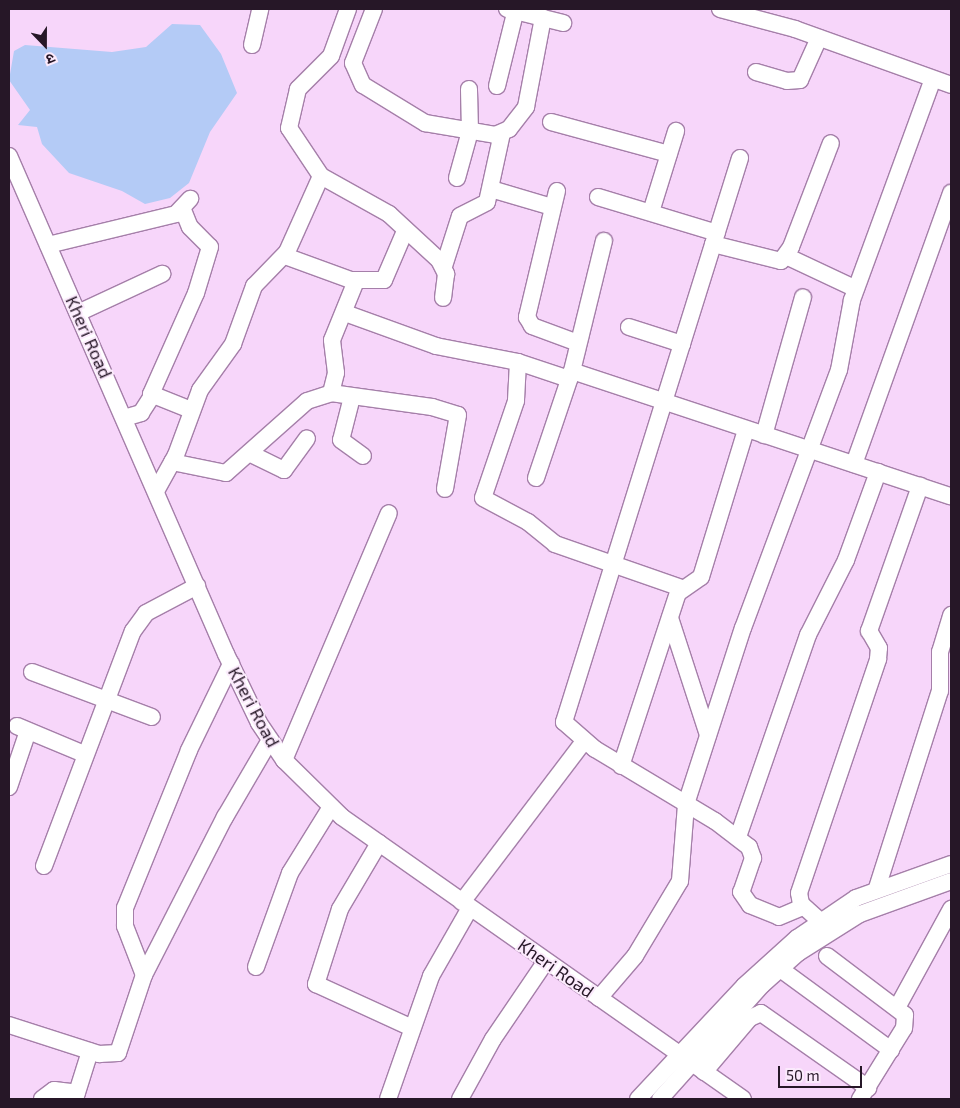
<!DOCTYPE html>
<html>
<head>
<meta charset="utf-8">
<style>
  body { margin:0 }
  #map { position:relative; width:960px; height:1108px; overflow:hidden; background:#f7d6fa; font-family:"Exo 2","Noto Sans Devanagari",sans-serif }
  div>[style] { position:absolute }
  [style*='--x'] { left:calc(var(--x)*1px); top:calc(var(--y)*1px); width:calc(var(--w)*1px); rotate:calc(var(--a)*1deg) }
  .water>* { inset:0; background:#b4cbf6 }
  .roads { filter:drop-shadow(1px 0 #a57fa9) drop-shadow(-1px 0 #a57fa9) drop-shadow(0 1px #a57fa9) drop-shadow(0 -1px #a57fa9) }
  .minor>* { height:16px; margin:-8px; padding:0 8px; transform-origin:8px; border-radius:8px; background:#fff }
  span { translate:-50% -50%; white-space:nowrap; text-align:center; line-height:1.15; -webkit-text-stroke:4px #fbeafc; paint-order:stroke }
  .street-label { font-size:18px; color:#261727 }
  .frame { position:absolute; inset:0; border:10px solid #261727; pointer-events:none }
  .north { position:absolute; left:20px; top:20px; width:50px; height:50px; -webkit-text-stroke:4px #fbeafc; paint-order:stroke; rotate:158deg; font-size:14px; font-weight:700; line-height:20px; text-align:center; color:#261727 }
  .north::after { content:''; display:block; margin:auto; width:18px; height:22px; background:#261727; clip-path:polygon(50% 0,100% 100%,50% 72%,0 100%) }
  .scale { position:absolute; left:778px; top:1066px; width:84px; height:22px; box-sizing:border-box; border:2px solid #261727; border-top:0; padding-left:6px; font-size:15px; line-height:18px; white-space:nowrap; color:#261727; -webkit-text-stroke:4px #fbeafc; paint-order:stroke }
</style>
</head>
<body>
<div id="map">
  <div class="water">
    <div style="clip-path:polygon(172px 24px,200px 25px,221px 54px,237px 93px,210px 132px,189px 183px,170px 198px,145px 204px,122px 191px,69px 173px,42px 144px,37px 127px,18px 125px,30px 110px,9px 80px,14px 51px,25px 45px,112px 52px,146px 47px)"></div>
  </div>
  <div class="roads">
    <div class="minor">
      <div style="--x:348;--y:9;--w:50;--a:109.9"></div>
      <div style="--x:331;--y:56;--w:47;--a:135"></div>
      <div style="--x:298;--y:89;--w:40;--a:103"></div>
      <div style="--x:289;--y:128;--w:58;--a:56.3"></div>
      <div style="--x:321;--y:176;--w:78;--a:29.2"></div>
      <div style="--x:389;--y:214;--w:68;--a:42.6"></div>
      <div style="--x:439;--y:260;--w:16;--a:63"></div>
      <div style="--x:446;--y:274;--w:24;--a:97"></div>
      <div style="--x:374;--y:9;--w:58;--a:111.3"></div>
      <div style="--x:353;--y:63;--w:24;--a:66"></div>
      <div style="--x:363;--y:85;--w:73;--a:31.5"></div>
      <div style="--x:425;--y:123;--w:71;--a:9.7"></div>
      <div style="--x:495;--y:135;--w:15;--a:-23"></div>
      <div style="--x:509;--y:129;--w:28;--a:-52"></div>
      <div style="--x:526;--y:107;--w:91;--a:-79.2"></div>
      <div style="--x:507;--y:9;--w:58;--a:14"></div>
      <div style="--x:720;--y:9;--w:78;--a:14.9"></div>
      <div style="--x:795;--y:29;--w:166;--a:19.7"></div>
      <div style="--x:252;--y:45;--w:37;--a:-77"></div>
      <div style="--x:756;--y:72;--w:32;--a:16"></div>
      <div style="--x:787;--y:81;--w:13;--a:-4"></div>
      <div style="--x:800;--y:80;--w:46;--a:-65.7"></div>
      <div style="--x:497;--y:86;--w:79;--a:-76.1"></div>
      <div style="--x:551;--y:122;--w:122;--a:15.2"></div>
      <div style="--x:9;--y:156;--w:543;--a:66.46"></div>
      <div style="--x:226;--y:654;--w:76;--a:64.4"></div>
      <div style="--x:259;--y:723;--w:45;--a:56"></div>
      <div style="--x:284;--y:760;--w:81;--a:44.5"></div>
      <div style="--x:342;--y:817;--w:490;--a:35.1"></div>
      <div style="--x:740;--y:158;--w:591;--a:107.33"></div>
      <div style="--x:564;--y:722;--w:41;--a:41.1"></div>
      <div style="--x:595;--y:749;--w:140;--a:31"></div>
      <div style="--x:715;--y:821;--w:43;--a:37.4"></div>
      <div style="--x:749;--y:847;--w:12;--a:70"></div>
      <div style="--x:753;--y:858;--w:36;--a:109"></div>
      <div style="--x:741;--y:892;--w:16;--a:55"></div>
      <div style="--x:750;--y:905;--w:31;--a:22"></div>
      <div style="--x:779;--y:917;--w:26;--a:-23"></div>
      <div style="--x:457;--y:178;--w:49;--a:-74.5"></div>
      <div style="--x:470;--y:131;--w:42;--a:-91.4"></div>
      <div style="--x:491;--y:189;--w:64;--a:16.4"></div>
      <div style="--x:557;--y:191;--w:130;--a:103.4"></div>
      <div style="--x:527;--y:317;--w:10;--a:61"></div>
      <div style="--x:532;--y:326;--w:49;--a:20.3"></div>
      <div style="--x:598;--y:197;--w:124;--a:16.8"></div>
      <div style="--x:183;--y:210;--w:18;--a:68"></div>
      <div style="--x:190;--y:227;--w:28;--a:45"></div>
      <div style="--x:210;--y:247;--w:48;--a:106.9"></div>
      <div style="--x:196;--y:293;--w:111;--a:114"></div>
      <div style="--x:151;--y:394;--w:43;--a:21.8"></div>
      <div style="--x:651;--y:212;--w:85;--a:-72.8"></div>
      <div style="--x:713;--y:244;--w:70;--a:14"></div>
      <div style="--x:781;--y:261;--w:17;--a:-54"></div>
      <div style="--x:791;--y:247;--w:111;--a:-69"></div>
      <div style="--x:48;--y:245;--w:132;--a:-13.6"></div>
      <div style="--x:176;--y:214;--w:21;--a:-47"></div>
      <div style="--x:285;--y:256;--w:70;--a:20"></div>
      <div style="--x:351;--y:280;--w:33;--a:0"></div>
      <div style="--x:384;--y:280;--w:53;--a:-66.8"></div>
      <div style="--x:786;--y:256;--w:77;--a:25.2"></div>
      <div style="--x:444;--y:266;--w:52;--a:-72.3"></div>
      <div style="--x:460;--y:216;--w:30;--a:-27"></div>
      <div style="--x:487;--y:202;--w:71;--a:-77.7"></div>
      <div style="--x:78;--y:313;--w:93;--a:-24.9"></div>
      <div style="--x:345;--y:313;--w:97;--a:19.9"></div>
      <div style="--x:436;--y:346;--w:84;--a:11"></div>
      <div style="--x:518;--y:362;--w:54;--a:18.4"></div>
      <div style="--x:629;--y:327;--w:56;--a:17.8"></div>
      <div style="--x:518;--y:362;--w:39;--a:93"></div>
      <div style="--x:516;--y:401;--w:102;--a:108.8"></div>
      <div style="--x:483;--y:498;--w:51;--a:28.1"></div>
      <div style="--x:528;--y:522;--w:35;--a:39"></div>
      <div style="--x:555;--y:544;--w:133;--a:19.2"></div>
      <div style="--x:572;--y:371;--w:399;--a:18.3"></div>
      <div style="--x:331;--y:393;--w:21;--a:-76"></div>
      <div style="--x:336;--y:373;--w:33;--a:-97"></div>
      <div style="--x:332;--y:340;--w:64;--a:-67.9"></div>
      <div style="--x:352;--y:397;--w:44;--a:104.3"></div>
      <div style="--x:341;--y:440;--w:27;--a:36"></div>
      <div style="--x:124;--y:418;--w:18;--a:-16"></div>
      <div style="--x:141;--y:413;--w:20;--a:-57"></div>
      <div style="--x:764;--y:435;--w:143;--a:-74.2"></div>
      <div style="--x:249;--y:453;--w:39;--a:26"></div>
      <div style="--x:284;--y:470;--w:39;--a:-54"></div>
      <div style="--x:172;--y:462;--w:55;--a:11.5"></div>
      <div style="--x:226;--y:473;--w:108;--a:-41.6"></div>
      <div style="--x:307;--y:401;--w:25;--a:-18"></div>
      <div style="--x:331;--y:393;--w:102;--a:7.9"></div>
      <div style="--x:432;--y:407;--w:27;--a:17"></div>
      <div style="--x:458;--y:415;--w:75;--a:100"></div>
      <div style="--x:854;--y:464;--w:288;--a:-70.3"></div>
      <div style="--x:536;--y:478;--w:113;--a:-71.4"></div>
      <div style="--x:572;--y:371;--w:134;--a:-76.2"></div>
      <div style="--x:156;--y:491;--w:41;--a:-60.9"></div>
      <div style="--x:176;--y:455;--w:69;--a:-69.7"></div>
      <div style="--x:200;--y:390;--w:57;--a:-54.3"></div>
      <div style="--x:233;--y:344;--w:62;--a:-70.1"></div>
      <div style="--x:254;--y:286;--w:47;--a:-45.9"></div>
      <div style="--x:287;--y:252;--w:83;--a:-65.9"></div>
      <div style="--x:670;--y:618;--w:123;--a:72"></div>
      <div style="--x:32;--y:672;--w:128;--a:20.6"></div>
      <div style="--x:17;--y:726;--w:73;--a:22.7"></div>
      <div style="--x:284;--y:760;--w:268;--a:-67"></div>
      <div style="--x:621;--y:766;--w:182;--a:-71.8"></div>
      <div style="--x:678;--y:593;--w:28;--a:-35"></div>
      <div style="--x:701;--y:577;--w:154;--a:-73"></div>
      <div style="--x:9;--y:787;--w:59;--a:-71.3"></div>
      <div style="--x:738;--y:837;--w:214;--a:-70.9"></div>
      <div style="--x:808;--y:635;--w:84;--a:-63.1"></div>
      <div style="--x:846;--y:560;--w:94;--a:-70"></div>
      <div style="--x:379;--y:843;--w:77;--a:120.6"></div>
      <div style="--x:340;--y:909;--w:79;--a:107.7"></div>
      <div style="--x:316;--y:984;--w:103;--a:24.6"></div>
      <div style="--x:44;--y:866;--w:251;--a:-69.3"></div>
      <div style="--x:133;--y:631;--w:22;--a:-54"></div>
      <div style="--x:146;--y:613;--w:58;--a:-27.9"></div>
      <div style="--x:877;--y:888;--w:207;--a:-72.3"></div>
      <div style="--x:940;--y:691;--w:39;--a:-90"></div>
      <div style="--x:940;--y:652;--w:39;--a:-73"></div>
      <div style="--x:462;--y:902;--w:202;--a:-52.8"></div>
      <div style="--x:820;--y:921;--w:25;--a:-138"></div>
      <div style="--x:801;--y:904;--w:11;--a:-100"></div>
      <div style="--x:799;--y:893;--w:247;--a:-71.3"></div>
      <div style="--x:878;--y:659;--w:11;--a:-85"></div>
      <div style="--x:879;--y:648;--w:20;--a:-120"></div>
      <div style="--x:869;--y:631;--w:154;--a:-70.6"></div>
      <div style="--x:827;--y:956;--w:98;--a:37.1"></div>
      <div style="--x:905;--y:1015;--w:13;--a:94"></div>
      <div style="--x:904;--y:1028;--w:84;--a:121.8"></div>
      <div style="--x:256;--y:967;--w:100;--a:-70.1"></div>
      <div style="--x:290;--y:873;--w:78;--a:-58.2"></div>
      <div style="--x:779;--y:968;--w:139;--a:36.2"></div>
      <div style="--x:144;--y:975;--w:53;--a:-111.2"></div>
      <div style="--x:125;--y:926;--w:18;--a:-90"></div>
      <div style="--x:125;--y:908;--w:170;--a:-67.9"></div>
      <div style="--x:189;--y:750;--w:96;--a:-64"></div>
      <div style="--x:599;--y:998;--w:55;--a:-49.4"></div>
      <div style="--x:635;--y:956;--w:87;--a:-59"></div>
      <div style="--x:680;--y:881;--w:77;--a:-85.5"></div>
      <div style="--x:686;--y:804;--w:185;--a:-72.1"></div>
      <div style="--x:743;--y:628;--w:275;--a:-69.6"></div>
      <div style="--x:839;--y:370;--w:71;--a:-79.5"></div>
      <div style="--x:852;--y:300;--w:235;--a:-69.9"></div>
      <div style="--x:898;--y:1006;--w:111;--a:-61.3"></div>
      <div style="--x:9;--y:1025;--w:95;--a:17.9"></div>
      <div style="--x:99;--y:1054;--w:19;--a:-3"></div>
      <div style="--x:118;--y:1053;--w:82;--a:-71.6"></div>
      <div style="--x:144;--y:975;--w:178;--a:-62.9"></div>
      <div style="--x:225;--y:817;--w:89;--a:-59.7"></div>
      <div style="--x:704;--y:1072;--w:71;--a:-49.6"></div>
      <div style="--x:750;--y:1018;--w:12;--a:-24"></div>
      <div style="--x:761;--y:1013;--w:131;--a:35"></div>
      <div style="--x:42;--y:1099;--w:15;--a:-37"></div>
      <div style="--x:54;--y:1090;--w:23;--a:7"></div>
      <div style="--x:75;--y:1099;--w:50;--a:-72.6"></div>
      <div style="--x:388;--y:1099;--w:130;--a:-70.7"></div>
      <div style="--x:431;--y:976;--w:78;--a:-60.2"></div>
      <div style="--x:460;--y:1099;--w:68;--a:-61.2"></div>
      <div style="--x:493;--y:1039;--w:94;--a:-55.8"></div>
      <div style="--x:638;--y:1099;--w:155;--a:-46.8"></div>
      <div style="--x:744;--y:986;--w:72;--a:-42.2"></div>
      <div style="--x:797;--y:938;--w:71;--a:-34.1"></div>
      <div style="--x:856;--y:898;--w:101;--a:-19.7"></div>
      <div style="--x:660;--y:1099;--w:153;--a:-48.2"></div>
      <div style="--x:762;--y:985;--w:48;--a:-41.6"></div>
      <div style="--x:798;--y:953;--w:73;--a:-32.2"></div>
      <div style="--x:860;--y:914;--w:97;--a:-19.9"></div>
    </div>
  </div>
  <div class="street-label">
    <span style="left:89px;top:337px;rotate:66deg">Kheri Road</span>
    <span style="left:254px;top:707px;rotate:62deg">Kheri Road</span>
    <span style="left:556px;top:968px;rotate:35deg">Kheri Road</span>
  </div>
  <div class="frame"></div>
  <div class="north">उ</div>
  <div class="scale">50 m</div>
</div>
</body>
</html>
